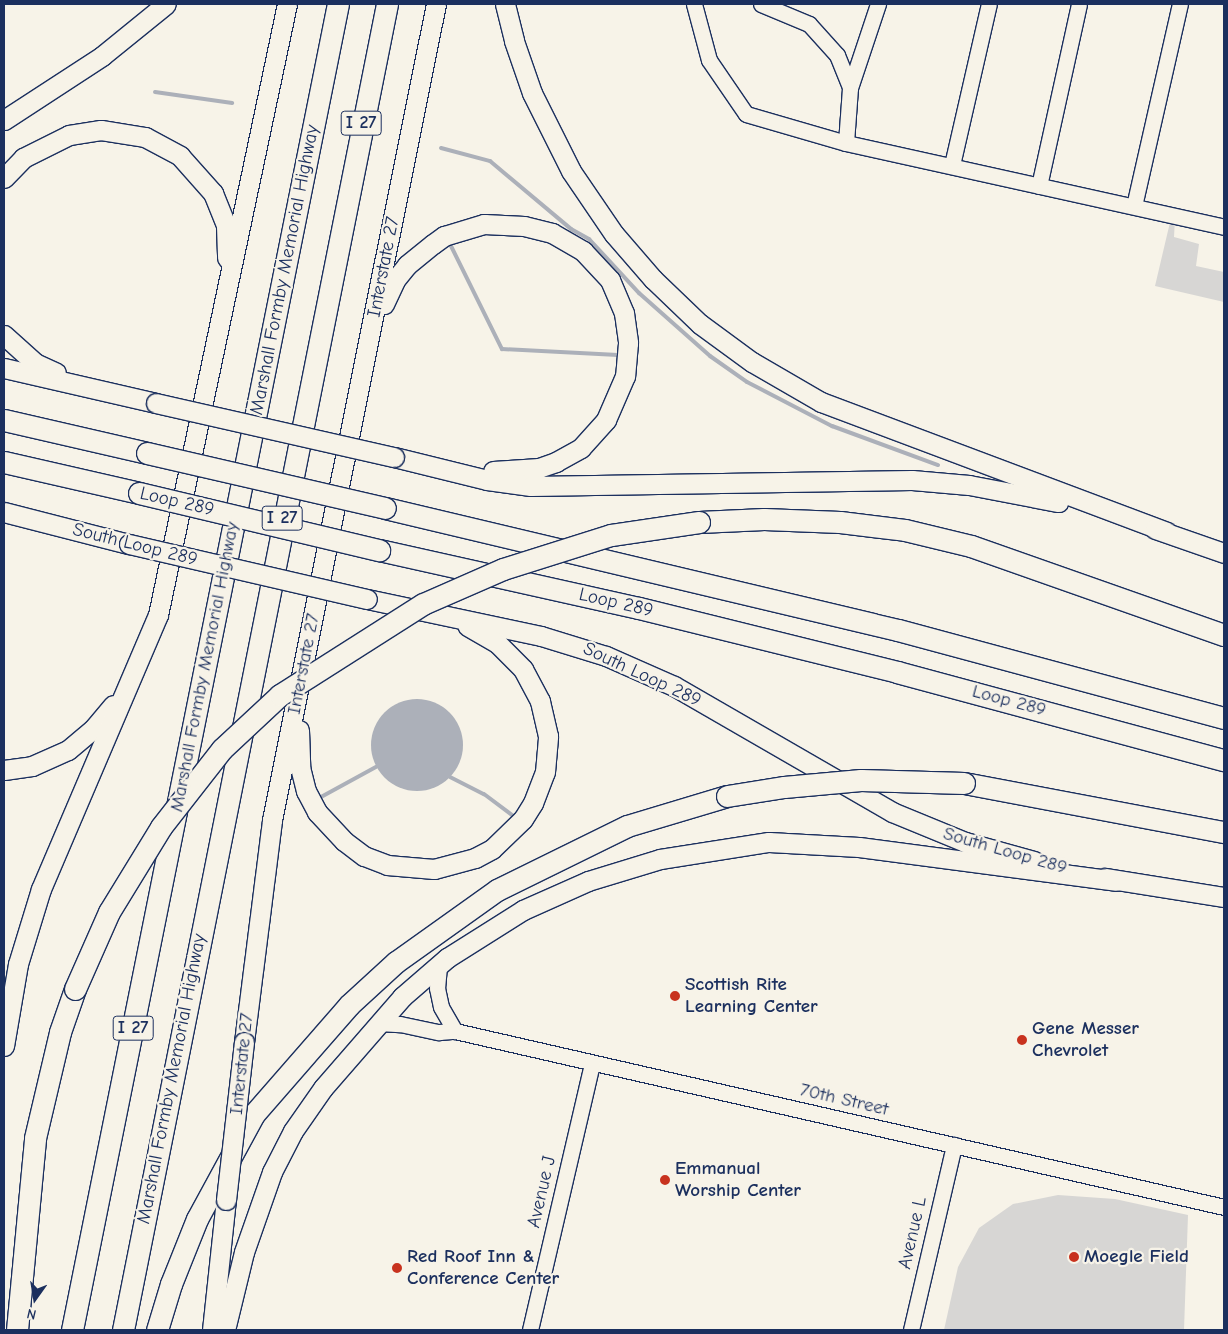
<!DOCTYPE html>
<html>
<head>
<meta charset="utf-8">
<style>
  body { margin:0 }
  #map { position:relative; width:1228px; height:1334px; overflow:hidden; background:#f7f3e8; font-family:"Comic Neue",sans-serif }
  div>[style] { position:absolute }
  [style*='--x'] { left:calc(var(--x)*1px); top:calc(var(--y)*1px); width:calc(var(--w)*1px); rotate:calc(var(--a)*1deg) }
  .green>* { inset:0; background:#d7d6d4 }
  .water>* { inset:0; background:#acb0b9 }
  .round { border-radius:50% }
  .stream>* { height:4px; margin:-2px; padding:0 2px; transform-origin:2px; border-radius:2px; background:#acb0b9 }
  .roads { filter:drop-shadow(1px 0 #1b2f5e) drop-shadow(-1px 0 #1b2f5e) drop-shadow(0 1px #1b2f5e) drop-shadow(0 -1px #1b2f5e) }
  .minor>* { height:15px; margin:-7.5px; padding:0 7.5px; transform-origin:7.5px; border-radius:7.5px; background:#f7f3e8 }
  .major>* { height:19px; margin:-9.5px; padding:0 9.5px; transform-origin:9.5px; border-radius:9.5px; background:#f7f3e8 }
  .highway>* { height:21px; margin:-10.5px; padding:0 10.5px; transform-origin:10.5px; border-radius:10.5px; background:#f7f3e8 }
  .bridges { filter:drop-shadow(1px 0 #1b2f5e) drop-shadow(-1px 0 #1b2f5e) drop-shadow(0 1px #1b2f5e) drop-shadow(0 -1px #1b2f5e) }
  .major-bridge>* { height:19px; margin:-9.5px; padding:0 9.5px; transform-origin:9.5px; border-radius:9.5px; background:#f7f3e8 }
  .highway-bridge>* { height:21px; margin:-10.5px; padding:0 10.5px; transform-origin:10.5px; border-radius:10.5px; background:#f7f3e8 }
  .dots>* { width:14px; height:14px; translate:-50% -50%; box-sizing:border-box; border:2px solid #f7f3e8; border-radius:50% }
  span { translate:-50% -50%; white-space:nowrap; text-align:center; line-height:1.15; -webkit-text-stroke:4.5px #f7f3e8; paint-order:stroke }
  .shield-label span { padding:1px 4px; background:#f7f3e8; border:1px solid; border-radius:4px; -webkit-text-stroke-width:0 }
  .shield-label { font-size:18px; color:#1b2f5e; font-weight:700 }
  .street-label { font-size:19px; color:#1b2f5e }
  .poi-label { font-size:19px; color:#1b2f5e; font-weight:700 }
  .left { translate:0 -50%; text-align:left }
  .frame { position:absolute; inset:0; border:5px solid #1b2f5e; pointer-events:none }
  .north { position:absolute; left:10px; top:1274px; width:50px; height:50px; -webkit-text-stroke:4px #f7f3e8; paint-order:stroke; rotate:193deg; font-size:14px; font-weight:700; line-height:20px; text-align:center; color:#1b2f5e }
  .north::after { content:''; display:block; margin:auto; width:18px; height:22px; background:#1b2f5e; clip-path:polygon(50% 0,100% 100%,50% 72%,0 100%) }
</style>
</head>
<body>
<div id="map">
  <div class="green">
    <div style="clip-path:polygon(1171px 218px,1175px 219px,1174px 237px,1199px 244px,1196px 266px,1224px 272px,1224px 302px,1155px 286px)"></div>
    <div style="clip-path:polygon(1058px 1195px,1115px 1199px,1188px 1215px,1184px 1330px,944px 1330px,958px 1267px,979px 1228px,1013px 1204px)"></div>
  </div>
  <div class="water">
    <div class="round" style="left:371px;top:699px;width:92px;height:92px"></div>
  </div>
  <div class="stream">
    <div style="--x:155;--y:92;--w:78;--a:8.1"></div>
    <div style="--x:441;--y:148;--w:51;--a:14.9"></div>
    <div style="--x:490;--y:161;--w:106;--a:40"></div>
    <div style="--x:571;--y:229;--w:21;--a:29"></div>
    <div style="--x:589;--y:239;--w:74;--a:47.2"></div>
    <div style="--x:639;--y:293;--w:95;--a:41.6"></div>
    <div style="--x:710;--y:356;--w:45;--a:35.1"></div>
    <div style="--x:747;--y:382;--w:96;--a:27.4"></div>
    <div style="--x:832;--y:426;--w:113;--a:20.2"></div>
    <div style="--x:451;--y:246;--w:115;--a:63.7"></div>
    <div style="--x:502;--y:349;--w:116;--a:3"></div>
    <div style="--x:450;--y:777;--w:38;--a:27"></div>
    <div style="--x:484;--y:794;--w:36;--a:37"></div>
    <div style="--x:321;--y:797;--w:63;--a:-28.6"></div>
  </div>
  <div class="roads">
    <div class="minor">
      <div style="--x:694;--y:4;--w:58;--a:75"></div>
      <div style="--x:709;--y:60;--w:65;--a:55.6"></div>
      <div style="--x:746;--y:114;--w:104;--a:16.2"></div>
      <div style="--x:846;--y:143;--w:387;--a:12.5"></div>
      <div style="--x:761;--y:4;--w:52;--a:22.6"></div>
      <div style="--x:809;--y:24;--w:42;--a:47.9"></div>
      <div style="--x:837;--y:55;--w:35;--a:68"></div>
      <div style="--x:850;--y:88;--w:55;--a:94.2"></div>
      <div style="--x:850;--y:88;--w:89;--a:-71.6"></div>
      <div style="--x:952;--y:165;--w:165;--a:-77.1"></div>
      <div style="--x:1039;--y:186;--w:186;--a:-77.6"></div>
      <div style="--x:1134;--y:206;--w:207;--a:-77.2"></div>
      <div style="--x:439;--y:966;--w:22;--a:95"></div>
      <div style="--x:437;--y:988;--w:19;--a:78"></div>
      <div style="--x:441;--y:1007;--w:28;--a:60"></div>
      <div style="--x:378;--y:1023;--w:22;--a:3"></div>
      <div style="--x:400;--y:1024;--w:40;--a:12"></div>
      <div style="--x:439;--y:1032;--w:16;--a:-4"></div>
      <div style="--x:455;--y:1031;--w:789;--a:12.89"></div>
      <div style="--x:530;--y:1330;--w:274;--a:-76.9"></div>
      <div style="--x:911;--y:1330;--w:190;--a:-76.9"></div>
    </div>
    <div class="major">
      <div style="--x:505;--y:4;--w:38;--a:76"></div>
      <div style="--x:514;--y:41;--w:55;--a:70.9"></div>
      <div style="--x:532;--y:93;--w:87;--a:63.4"></div>
      <div style="--x:571;--y:171;--w:76;--a:55.7"></div>
      <div style="--x:614;--y:234;--w:60;--a:49.1"></div>
      <div style="--x:653;--y:279;--w:65;--a:43.8"></div>
      <div style="--x:700;--y:324;--w:64;--a:36.2"></div>
      <div style="--x:752;--y:362;--w:80;--a:30.1"></div>
      <div style="--x:821;--y:402;--w:369;--a:20.6"></div>
      <div style="--x:4;--y:120;--w:117;--a:-33.1"></div>
      <div style="--x:102;--y:56;--w:82;--a:-39.1"></div>
      <div style="--x:4;--y:178;--w:28;--a:-46"></div>
      <div style="--x:23;--y:158;--w:51;--a:-26.6"></div>
      <div style="--x:69;--y:135;--w:32;--a:-9"></div>
      <div style="--x:101;--y:130;--w:45;--a:9"></div>
      <div style="--x:145;--y:137;--w:40;--a:28"></div>
      <div style="--x:180;--y:156;--w:50;--a:48.3"></div>
      <div style="--x:213;--y:193;--w:35;--a:68"></div>
      <div style="--x:226;--y:226;--w:32;--a:88"></div>
      <div style="--x:384;--y:304;--w:26;--a:-65"></div>
      <div style="--x:395;--y:280;--w:19;--a:-51"></div>
      <div style="--x:407;--y:265;--w:33;--a:-39"></div>
      <div style="--x:433;--y:244;--w:14;--a:-36"></div>
      <div style="--x:444;--y:236;--w:42;--a:-16.7"></div>
      <div style="--x:484;--y:224;--w:40;--a:2.9"></div>
      <div style="--x:524;--y:226;--w:29;--a:14"></div>
      <div style="--x:552;--y:233;--w:36;--a:30"></div>
      <div style="--x:583;--y:251;--w:40;--a:47"></div>
      <div style="--x:610;--y:280;--w:36;--a:67"></div>
      <div style="--x:624;--y:313;--w:30;--a:82"></div>
      <div style="--x:628;--y:343;--w:33;--a:95"></div>
      <div style="--x:625;--y:376;--w:48;--a:113.4"></div>
      <div style="--x:606;--y:420;--w:38;--a:132"></div>
      <div style="--x:581;--y:448;--w:29;--a:151"></div>
      <div style="--x:556;--y:462;--w:18;--a:161"></div>
      <div style="--x:539;--y:468;--w:46;--a:176.3"></div>
      <div style="--x:4;--y:335;--w:42;--a:42.1"></div>
      <div style="--x:35;--y:363;--w:23;--a:25"></div>
      <div style="--x:4;--y:368;--w:156;--a:13"></div>
      <div style="--x:394;--y:457;--w:96;--a:13.9"></div>
      <div style="--x:487;--y:480;--w:44;--a:7.8"></div>
      <div style="--x:531;--y:486;--w:381;--a:-0.9"></div>
      <div style="--x:912;--y:480;--w:57;--a:5"></div>
      <div style="--x:969;--y:485;--w:91;--a:10.8"></div>
      <div style="--x:4;--y:512;--w:129;--a:14.4"></div>
      <div style="--x:1155;--y:529;--w:73;--a:19.2"></div>
      <div style="--x:367;--y:599;--w:178;--a:12"></div>
      <div style="--x:541;--y:636;--w:68;--a:17.1"></div>
      <div style="--x:606;--y:656;--w:74;--a:23.8"></div>
      <div style="--x:674;--y:686;--w:252;--a:30"></div>
      <div style="--x:892;--y:812;--w:79;--a:22.3"></div>
      <div style="--x:965;--y:842;--w:72;--a:15.4"></div>
      <div style="--x:299;--y:730;--w:37;--a:88"></div>
      <div style="--x:300;--y:767;--w:25;--a:76"></div>
      <div style="--x:306;--y:791;--w:24;--a:62"></div>
      <div style="--x:317;--y:812;--w:40;--a:47"></div>
      <div style="--x:344;--y:841;--w:25;--a:37"></div>
      <div style="--x:364;--y:856;--w:25;--a:21"></div>
      <div style="--x:387;--y:865;--w:47;--a:4.9"></div>
      <div style="--x:434;--y:869;--w:42;--a:-15"></div>
      <div style="--x:475;--y:858;--w:19;--a:-28"></div>
      <div style="--x:492;--y:849;--w:43;--a:-44.1"></div>
      <div style="--x:523;--y:819;--w:19;--a:-58"></div>
      <div style="--x:533;--y:803;--w:33;--a:-69"></div>
      <div style="--x:545;--y:772;--w:36;--a:-85"></div>
      <div style="--x:548;--y:736;--w:36;--a:-103"></div>
      <div style="--x:540;--y:701;--w:36;--a:-118"></div>
      <div style="--x:523;--y:669;--w:37;--a:-135"></div>
      <div style="--x:497;--y:643;--w:34;--a:-150"></div>
      <div style="--x:4;--y:770;--w:28;--a:-8"></div>
      <div style="--x:32;--y:766;--w:39;--a:-24"></div>
      <div style="--x:68;--y:750;--w:33;--a:-40"></div>
      <div style="--x:93;--y:729;--w:31;--a:-50"></div>
      <div style="--x:1105;--y:878;--w:121;--a:9.1"></div>
      <div style="--x:244;--y:1042;--w:224;--a:-82.8"></div>
      <div style="--x:272;--y:820;--w:832;--a:-78.64"></div>
      <div style="--x:4;--y:1046;--w:83;--a:-80.3"></div>
      <div style="--x:18;--y:964;--w:78;--a:-73"></div>
      <div style="--x:41;--y:889;--w:298;--a:-66.9"></div>
      <div style="--x:158;--y:615;--w:624;--a:-78.08"></div>
      <div style="--x:212;--y:1330;--w:131;--a:-83.9"></div>
      <div style="--x:225;--y:1330;--w:80;--a:-76.3"></div>
      <div style="--x:244;--y:1252;--w:85;--a:-70.7"></div>
      <div style="--x:272;--y:1172;--w:46;--a:-62.9"></div>
      <div style="--x:293;--y:1131;--w:52;--a:-55.1"></div>
      <div style="--x:323;--y:1088;--w:121;--a:-49"></div>
      <div style="--x:402;--y:997;--w:60;--a:-40.9"></div>
      <div style="--x:447;--y:958;--w:90;--a:-32.3"></div>
      <div style="--x:523;--y:910;--w:71;--a:-24"></div>
      <div style="--x:588;--y:881;--w:75;--a:-17"></div>
      <div style="--x:660;--y:859;--w:110;--a:-8.9"></div>
      <div style="--x:769;--y:842;--w:90;--a:3.2"></div>
      <div style="--x:859;--y:847;--w:259;--a:7.5"></div>
    </div>
    <div class="highway">
      <div style="--x:4;--y:420;--w:147;--a:13"></div>
      <div style="--x:4;--y:462;--w:139;--a:12.9"></div>
      <div style="--x:385;--y:508;--w:527;--a:13.38"></div>
      <div style="--x:898;--y:630;--w:338;--a:15.1"></div>
      <div style="--x:699;--y:522;--w:65;--a:-2.6"></div>
      <div style="--x:764;--y:519;--w:76;--a:2.3"></div>
      <div style="--x:840;--y:522;--w:65;--a:7"></div>
      <div style="--x:905;--y:530;--w:68;--a:13.6"></div>
      <div style="--x:971;--y:546;--w:268;--a:19.4"></div>
      <div style="--x:379;--y:550;--w:266;--a:12.6"></div>
      <div style="--x:639;--y:608;--w:266;--a:13.9"></div>
      <div style="--x:897;--y:672;--w:339;--a:15.1"></div>
      <div style="--x:964;--y:783;--w:265;--a:10.7"></div>
      <div style="--x:17;--y:1330;--w:193;--a:-84.6"></div>
      <div style="--x:35;--y:1138;--w:109;--a:-76.7"></div>
      <div style="--x:60;--y:1032;--w:46;--a:-70.8"></div>
      <div style="--x:72;--y:1330;--w:1352;--a:-78.66"></div>
      <div style="--x:123;--y:1330;--w:1352;--a:-78.74"></div>
      <div style="--x:157;--y:1330;--w:48;--a:-73.1"></div>
      <div style="--x:171;--y:1284;--w:70;--a:-68.2"></div>
      <div style="--x:197;--y:1219;--w:119;--a:-61.5"></div>
      <div style="--x:254;--y:1114;--w:145;--a:-48.9"></div>
      <div style="--x:349;--y:1005;--w:64;--a:-42.5"></div>
      <div style="--x:396;--y:962;--w:124;--a:-35.5"></div>
      <div style="--x:497;--y:890;--w:145;--a:-26.2"></div>
      <div style="--x:627;--y:826;--w:104;--a:-16.7"></div>
    </div>
  </div>
  <div class="bridges">
    <div class="major-bridge">
      <div style="--x:156;--y:403;--w:244;--a:12.8"></div>
      <div style="--x:129;--y:544;--w:244;--a:13"></div>
      <div style="--x:226;--y:1200;--w:159;--a:-83.5"></div>
    </div>
    <div class="highway-bridge">
      <div style="--x:147;--y:453;--w:244;--a:13"></div>
      <div style="--x:139;--y:493;--w:247;--a:13.4"></div>
      <div style="--x:727;--y:796;--w:58;--a:-9"></div>
      <div style="--x:784;--y:787;--w:77;--a:-5.2"></div>
      <div style="--x:861;--y:780;--w:103;--a:1.7"></div>
      <div style="--x:75;--y:989;--w:84;--a:-66.2"></div>
      <div style="--x:109;--y:912;--w:100;--a:-58.5"></div>
      <div style="--x:161;--y:827;--w:99;--a:-52"></div>
      <div style="--x:222;--y:749;--w:79;--a:-43"></div>
      <div style="--x:280;--y:695;--w:169;--a:-32.5"></div>
      <div style="--x:423;--y:604;--w:87;--a:-23.6"></div>
      <div style="--x:503;--y:569;--w:113;--a:-17.5"></div>
      <div style="--x:611;--y:535;--w:89;--a:-8.4"></div>
    </div>
  </div>
  <div class="dots">
    <div style="left:675px;top:996px;background:#c8321e"></div>
    <div style="left:1022px;top:1040px;background:#c8321e"></div>
    <div style="left:665px;top:1180px;background:#c8321e"></div>
    <div style="left:1074px;top:1257px;background:#c8321e"></div>
    <div style="left:397px;top:1268px;background:#c8321e"></div>
  </div>
  <div class="shield-label">
    <span style="left:361px;top:123px">I 27</span>
    <span style="left:282px;top:518px">I 27</span>
    <span style="left:133px;top:1028px">I 27</span>
  </div>
  <div class="street-label">
    <span style="left:384px;top:267px;rotate:-79deg">Interstate 27</span>
    <span style="left:285px;top:270px;rotate:-79deg">Marshall Formby Memorial Highway</span>
    <span style="left:177px;top:502px;rotate:13deg">Loop 289</span>
    <span style="left:135px;top:545px;rotate:14deg">South Loop 289</span>
    <span style="left:616px;top:603px;rotate:13deg">Loop 289</span>
    <span style="left:304px;top:664px;rotate:-79deg">Interstate 27</span>
    <span style="left:205px;top:667px;rotate:-79deg">Marshall Formby Memorial Highway</span>
    <span style="left:642px;top:675px;rotate:25deg">South Loop 289</span>
    <span style="left:1009px;top:701px;rotate:15deg">Loop 289</span>
    <span style="left:1005px;top:851px;rotate:16deg">South Loop 289</span>
    <span style="left:242px;top:1064px;rotate:-84deg">Interstate 27</span>
    <span style="left:172px;top:1079px;rotate:-79deg">Marshall Formby Memorial Highway</span>
    <span style="left:844px;top:1100px;rotate:13deg">70th Street</span>
    <span style="left:542px;top:1192px;rotate:-77deg">Avenue J</span>
    <span style="left:913px;top:1233px;rotate:-77deg">Avenue L</span>
  </div>
  <div class="poi-label">
    <span class="left" style="left:685px;top:996px">Scottish Rite<br>Learning Center</span>
    <span class="left" style="left:1032px;top:1040px">Gene Messer<br>Chevrolet</span>
    <span class="left" style="left:675px;top:1180px">Emmanual<br>Worship Center</span>
    <span class="left" style="left:407px;top:1268px">Red Roof Inn &amp;<br>Conference Center</span>
    <span class="left" style="left:1084px;top:1257px">Moegle Field</span>
  </div>
  <div class="frame"></div>
  <div class="north">N</div>
</div>
</body>
</html>
